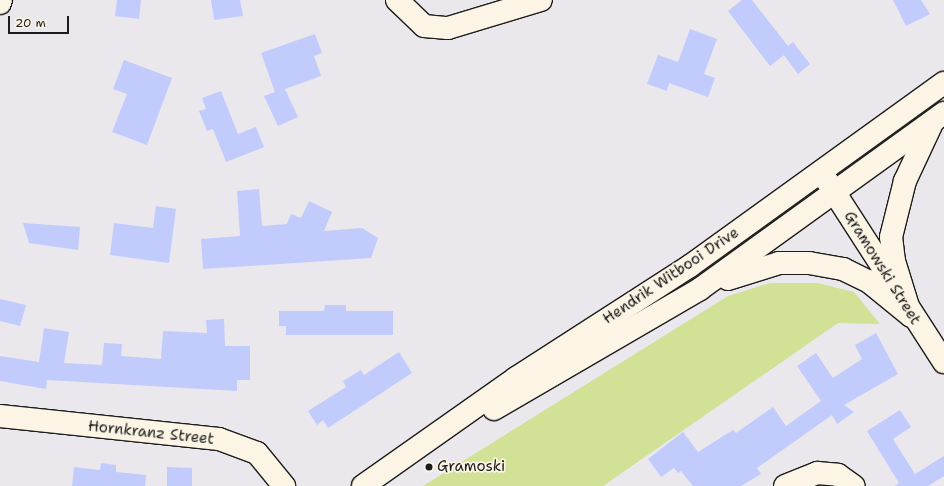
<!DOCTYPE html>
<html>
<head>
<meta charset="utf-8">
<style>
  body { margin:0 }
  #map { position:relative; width:944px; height:486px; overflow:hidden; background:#eae8ec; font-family:"Shantell Sans",sans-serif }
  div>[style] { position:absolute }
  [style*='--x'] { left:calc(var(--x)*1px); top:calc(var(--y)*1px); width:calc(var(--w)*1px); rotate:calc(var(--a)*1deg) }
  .green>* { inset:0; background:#d1e195 }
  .building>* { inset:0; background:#c1cbfc }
  .roads { filter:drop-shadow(1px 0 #1c1c1c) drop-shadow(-1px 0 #1c1c1c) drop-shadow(0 1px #1c1c1c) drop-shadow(0 -1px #1c1c1c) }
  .minor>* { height:22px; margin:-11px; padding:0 11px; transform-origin:11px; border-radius:11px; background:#fcf5e5 }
  .tertiary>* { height:22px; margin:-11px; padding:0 11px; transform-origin:11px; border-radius:11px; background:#fcf5e5 }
  .secondary>* { height:22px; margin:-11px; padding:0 11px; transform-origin:11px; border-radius:11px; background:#fcf5e5 }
  .dots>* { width:11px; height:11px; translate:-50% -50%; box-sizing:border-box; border:2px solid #fcf5e5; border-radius:50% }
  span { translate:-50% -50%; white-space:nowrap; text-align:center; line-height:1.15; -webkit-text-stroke:3.5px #fcf5e5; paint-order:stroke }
  .street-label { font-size:15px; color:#1c1c1c }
  .poi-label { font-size:15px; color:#1c1c1c }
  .left { translate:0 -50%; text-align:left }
  .scale { position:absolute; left:8px; top:16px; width:61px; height:18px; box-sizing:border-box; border:2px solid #1c1c1c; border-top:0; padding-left:5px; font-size:12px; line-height:14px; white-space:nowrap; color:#1c1c1c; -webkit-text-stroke:3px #fcf5e5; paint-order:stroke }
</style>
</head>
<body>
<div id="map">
  <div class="green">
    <div style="clip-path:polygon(770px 283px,817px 283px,854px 292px,880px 324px,838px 323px,603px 486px,423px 486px,728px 296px)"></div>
  </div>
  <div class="building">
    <div style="clip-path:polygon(117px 0,141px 0,139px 19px,115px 16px)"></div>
    <div style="clip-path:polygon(211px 0,240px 0,243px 16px,214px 20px)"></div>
    <div style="clip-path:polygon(742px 0,752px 0,788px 46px,793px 42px,810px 64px,798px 74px,784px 55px,770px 66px,728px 11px)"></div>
    <div style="clip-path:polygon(893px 0,921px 0,930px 14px,906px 26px)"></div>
    <div style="clip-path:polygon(690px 29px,717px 39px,704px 74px,715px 78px,708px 97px,669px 83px,667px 91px,647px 84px,658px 55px,678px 62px)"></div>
    <div style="clip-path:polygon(315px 34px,322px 53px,314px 56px,321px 76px,285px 89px,298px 117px,278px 126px,264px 96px,275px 92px,261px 53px)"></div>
    <div style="clip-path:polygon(124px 60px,172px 78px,147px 145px,112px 132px,127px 94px,113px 89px)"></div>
    <div style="clip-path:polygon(221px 91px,238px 134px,256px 127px,264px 147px,226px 162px,213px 129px,207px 131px,199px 111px,206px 109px,202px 98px)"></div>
    <div style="clip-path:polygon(259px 189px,262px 226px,287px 224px,291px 214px,301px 218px,309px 201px,332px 212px,324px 231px,362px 228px,378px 238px,371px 258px,203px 269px,201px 239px,240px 236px,237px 191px)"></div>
    <div style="clip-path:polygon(156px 206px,176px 209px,169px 263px,110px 255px,114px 223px,153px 228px)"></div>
    <div style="clip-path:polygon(23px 223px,80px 227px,78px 250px,29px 243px)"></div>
    <div style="clip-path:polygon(0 299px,26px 305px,20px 326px,0 321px)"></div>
    <div style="clip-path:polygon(325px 305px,346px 305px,346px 311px,393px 311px,393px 335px,286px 335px,286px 326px,279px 326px,279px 311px,324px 311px)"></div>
    <div style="clip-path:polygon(224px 319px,225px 346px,250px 346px,250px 380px,237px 380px,237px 391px,47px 380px,46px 389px,0 381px,0 356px,39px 362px,44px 328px,69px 332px,64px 363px,102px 365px,104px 343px,122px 344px,121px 356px,161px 359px,163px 331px,207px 333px,206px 320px)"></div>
    <div style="clip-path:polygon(876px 333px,898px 374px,844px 405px,854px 412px,837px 424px,832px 415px,757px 468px,761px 474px,741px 486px,693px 486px,681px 471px,678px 473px,674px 468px,661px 477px,648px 459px,683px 432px,698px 452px,733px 430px,736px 433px,773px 407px,786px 426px,821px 401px,797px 366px,816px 353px,833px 378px,862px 359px,855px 345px)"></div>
    <div style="clip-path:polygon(399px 352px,412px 373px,328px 428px,323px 420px,317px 425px,308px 411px,346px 387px,343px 381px,361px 370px,364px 375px)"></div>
    <div style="clip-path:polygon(900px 410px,911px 427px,893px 439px,915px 474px,944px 456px,944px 476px,928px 486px,895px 486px,899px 483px,867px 431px)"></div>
    <div style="clip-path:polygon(101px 463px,116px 465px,116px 472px,146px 475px,145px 486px,72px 486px,74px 467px,100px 470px)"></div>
    <div style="clip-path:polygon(167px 467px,192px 468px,192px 486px,167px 486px)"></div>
  </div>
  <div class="roads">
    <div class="minor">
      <div style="--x:397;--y:0;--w:37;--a:44"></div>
      <div style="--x:424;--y:26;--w:24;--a:5"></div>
      <div style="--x:448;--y:28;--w:97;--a:-16.8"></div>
      <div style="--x:0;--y:3;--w:3;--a:-72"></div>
      <div style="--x:0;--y:416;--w:220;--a:6"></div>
      <div style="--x:219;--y:439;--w:40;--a:20.2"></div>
      <div style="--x:257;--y:453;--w:43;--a:50.7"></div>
      <div style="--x:785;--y:486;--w:35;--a:-22"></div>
      <div style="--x:817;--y:473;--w:21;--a:5"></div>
      <div style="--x:838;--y:475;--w:19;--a:35"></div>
    </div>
    <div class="tertiary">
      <div style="--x:822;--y:173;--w:225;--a:57.2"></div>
    </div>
    <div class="secondary">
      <div style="--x:728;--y:279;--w:53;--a:-17.4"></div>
      <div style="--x:779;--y:263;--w:30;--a:0"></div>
      <div style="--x:809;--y:263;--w:35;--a:10"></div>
      <div style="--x:843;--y:269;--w:28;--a:26"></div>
      <div style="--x:868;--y:281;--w:55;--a:39.1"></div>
      <div style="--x:911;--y:316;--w:58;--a:-107.2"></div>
      <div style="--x:894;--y:261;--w:24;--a:-97"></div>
      <div style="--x:891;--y:237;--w:58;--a:-76"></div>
      <div style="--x:905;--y:181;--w:64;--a:-65"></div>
      <div style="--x:494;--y:409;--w:238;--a:-30.2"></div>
      <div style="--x:700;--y:289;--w:301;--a:-35.8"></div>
      <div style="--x:363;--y:486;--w:187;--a:-35.2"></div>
      <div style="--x:516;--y:378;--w:207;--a:-32.8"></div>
      <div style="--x:690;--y:266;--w:313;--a:-35.8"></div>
    </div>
  </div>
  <div class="dots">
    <div style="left:429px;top:467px;background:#1c1c1c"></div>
  </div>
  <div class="street-label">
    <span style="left:882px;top:268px;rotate:58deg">Gramowski Street</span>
    <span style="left:671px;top:276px;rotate:-34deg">Hendrik Witbooi Drive</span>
    <span style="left:151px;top:433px;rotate:6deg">Hornkranz Street</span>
  </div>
  <div class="poi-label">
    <span class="left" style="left:437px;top:467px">Gramoski</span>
  </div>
  <div class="scale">20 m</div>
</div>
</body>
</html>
